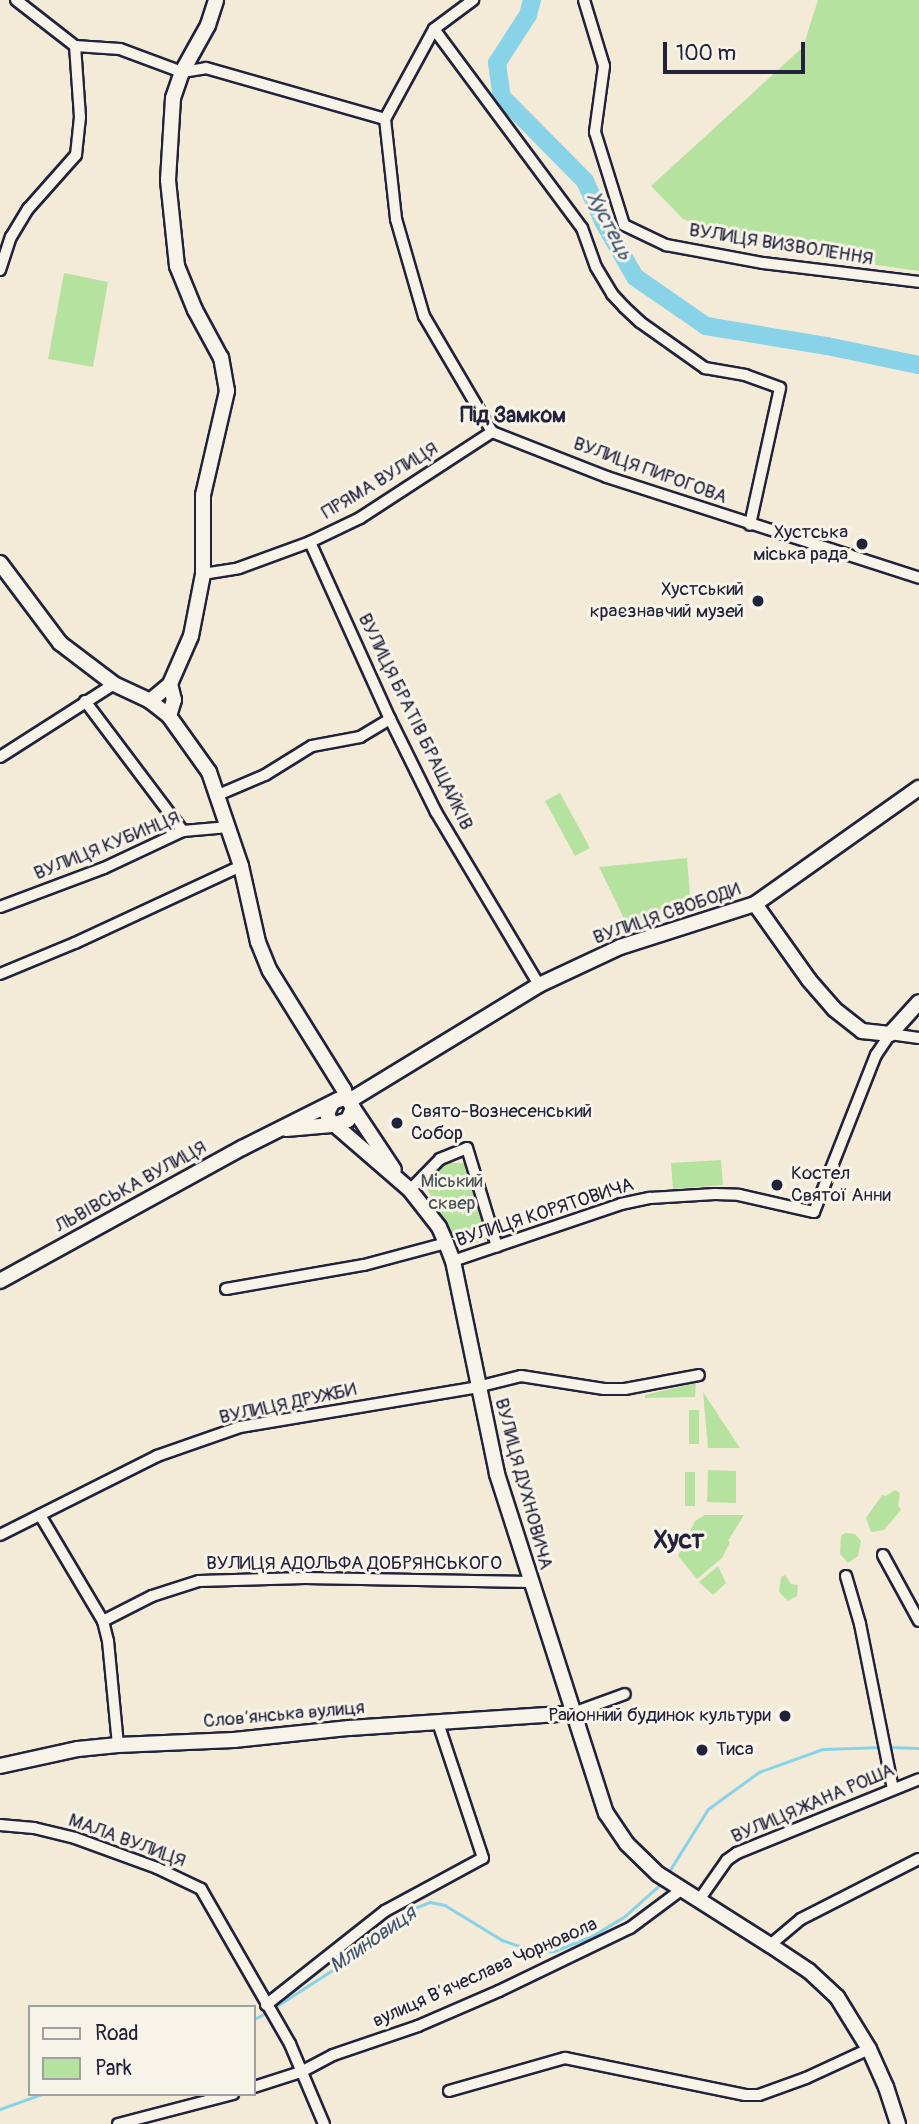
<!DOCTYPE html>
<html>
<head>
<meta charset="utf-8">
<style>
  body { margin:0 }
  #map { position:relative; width:919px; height:2124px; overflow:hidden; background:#f4ead8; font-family:Pangolin,sans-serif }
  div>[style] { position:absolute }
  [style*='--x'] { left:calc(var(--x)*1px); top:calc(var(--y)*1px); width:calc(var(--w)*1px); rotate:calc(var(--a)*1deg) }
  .green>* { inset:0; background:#b6e2a0 }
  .stream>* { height:2.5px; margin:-1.25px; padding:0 1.25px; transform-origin:1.25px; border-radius:1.25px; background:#88d3e8 }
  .river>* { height:18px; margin:-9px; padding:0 9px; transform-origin:9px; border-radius:9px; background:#88d3e8 }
  .roads { filter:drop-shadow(2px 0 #22223b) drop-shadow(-2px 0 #22223b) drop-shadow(0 2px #22223b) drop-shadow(0 -2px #22223b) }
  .street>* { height:10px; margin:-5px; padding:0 5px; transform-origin:5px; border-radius:5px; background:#f7f3e8 }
  .secondary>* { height:14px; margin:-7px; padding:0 7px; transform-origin:7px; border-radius:7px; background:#f7f3e8 }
  .dots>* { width:19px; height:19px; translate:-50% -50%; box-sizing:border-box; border:4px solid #f7f3e8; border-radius:50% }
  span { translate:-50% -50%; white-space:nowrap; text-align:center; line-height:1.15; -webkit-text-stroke:6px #f7f3e8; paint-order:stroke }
  .street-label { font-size:19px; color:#22223b }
  .poi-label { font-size:19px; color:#22223b }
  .right { translate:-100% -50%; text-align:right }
  .left { translate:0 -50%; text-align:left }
  .park-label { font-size:19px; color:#475254 }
  .water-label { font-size:21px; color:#41576f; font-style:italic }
  .neighbourhood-label { font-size:21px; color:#22223b; font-weight:700 }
  .district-label { font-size:26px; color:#22223b; font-weight:700 }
  .legend { position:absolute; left:28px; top:2005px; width:228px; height:91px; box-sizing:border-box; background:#f7f3e8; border:2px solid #a29fa3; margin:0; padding:9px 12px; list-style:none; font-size:21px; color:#22223b }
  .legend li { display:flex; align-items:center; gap:14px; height:35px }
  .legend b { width:35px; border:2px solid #a29fa3 }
  .scale { position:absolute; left:663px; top:42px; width:142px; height:32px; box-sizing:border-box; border:4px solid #22223b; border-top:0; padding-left:9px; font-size:21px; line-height:24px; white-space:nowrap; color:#22223b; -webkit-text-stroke:5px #f7f3e8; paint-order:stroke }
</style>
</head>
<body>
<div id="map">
  <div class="green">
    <div style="clip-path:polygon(818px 0,919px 0,919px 271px,763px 249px,683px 219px,651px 186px,803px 47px)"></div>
    <div style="clip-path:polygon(64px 273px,108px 282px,93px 367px,48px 359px)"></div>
    <div style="clip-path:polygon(560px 793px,590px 848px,575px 856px,545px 801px)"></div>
    <div style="clip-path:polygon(687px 858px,691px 907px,629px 929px,599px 867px)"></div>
    <div style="clip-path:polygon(721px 1160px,723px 1185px,673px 1189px,671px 1163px)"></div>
    <div style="clip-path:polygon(445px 1163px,464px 1163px,487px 1239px,456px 1249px,427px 1188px)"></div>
    <div style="clip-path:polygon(696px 1383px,695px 1397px,645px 1398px,645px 1395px)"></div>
    <div style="clip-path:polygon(703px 1392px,740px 1448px,708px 1448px)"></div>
    <div style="clip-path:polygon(689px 1410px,699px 1410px,699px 1444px,689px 1444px)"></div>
    <div style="clip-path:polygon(708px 1470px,736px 1471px,736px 1503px,707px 1502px)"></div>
    <div style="clip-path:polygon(685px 1472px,695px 1472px,695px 1506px,685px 1506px)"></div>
    <div style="clip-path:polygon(895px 1490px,900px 1493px,898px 1506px,901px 1510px,884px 1530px,871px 1532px,866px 1518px,882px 1495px,886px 1496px)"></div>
    <div style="clip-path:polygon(705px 1515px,744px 1515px,728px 1541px,730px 1542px,722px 1558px,697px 1579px,678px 1556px,695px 1521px)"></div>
    <div style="clip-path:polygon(845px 1533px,855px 1534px,861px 1541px,858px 1556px,848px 1563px,840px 1554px,841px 1536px)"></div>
    <div style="clip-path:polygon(718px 1566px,726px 1583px,713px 1595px,699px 1582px)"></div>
    <div style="clip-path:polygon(785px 1575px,791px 1584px,798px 1585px,797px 1596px,788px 1601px,779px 1592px,781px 1577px)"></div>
  </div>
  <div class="stream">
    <div style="--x:889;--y:1747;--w:30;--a:2"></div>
    <div style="--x:668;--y:1873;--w:75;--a:-58"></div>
    <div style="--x:708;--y:1809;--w:63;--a:-36"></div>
    <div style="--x:759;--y:1772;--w:68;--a:-19.8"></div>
    <div style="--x:823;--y:1749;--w:59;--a:-1.9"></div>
    <div style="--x:272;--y:2009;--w:144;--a:-32.8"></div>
    <div style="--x:393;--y:1931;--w:32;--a:-46"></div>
    <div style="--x:415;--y:1908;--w:16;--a:-22"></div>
    <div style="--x:430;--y:1902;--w:15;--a:11"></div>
    <div style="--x:445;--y:1905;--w:67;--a:31.6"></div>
    <div style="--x:502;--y:1940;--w:37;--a:19"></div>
    <div style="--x:537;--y:1952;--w:17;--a:-3"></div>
    <div style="--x:554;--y:1951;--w:41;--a:-21.5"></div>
    <div style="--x:592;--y:1936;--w:39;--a:-31"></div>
    <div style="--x:625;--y:1916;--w:51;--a:-41.8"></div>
    <div style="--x:254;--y:2019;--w:13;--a:-27"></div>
    <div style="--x:0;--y:2109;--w:45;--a:-19.7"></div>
  </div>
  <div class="river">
    <div style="--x:532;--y:0;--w:16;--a:105"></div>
    <div style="--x:528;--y:15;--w:57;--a:122.9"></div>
    <div style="--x:497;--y:63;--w:34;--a:82"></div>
    <div style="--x:502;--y:97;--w:118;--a:45.3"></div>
    <div style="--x:585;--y:181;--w:46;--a:65.7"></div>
    <div style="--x:604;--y:223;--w:62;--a:60.1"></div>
    <div style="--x:635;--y:277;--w:86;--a:34.6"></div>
    <div style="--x:706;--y:326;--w:123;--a:9.4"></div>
    <div style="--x:827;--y:346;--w:94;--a:11.7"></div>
  </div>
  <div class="roads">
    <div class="street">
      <div style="--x:16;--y:0;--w:75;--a:37.9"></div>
      <div style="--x:75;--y:46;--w:45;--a:3.8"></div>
      <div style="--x:120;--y:49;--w:66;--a:20.4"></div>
      <div style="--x:182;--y:72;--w:24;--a:-9"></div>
      <div style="--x:206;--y:68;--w:186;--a:15.9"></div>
      <div style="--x:584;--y:0;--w:69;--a:73.1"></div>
      <div style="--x:604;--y:66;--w:67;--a:97.8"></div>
      <div style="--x:595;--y:132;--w:97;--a:72.7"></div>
      <div style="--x:624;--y:225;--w:47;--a:25.5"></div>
      <div style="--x:666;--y:245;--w:99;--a:10.5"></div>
      <div style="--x:763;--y:263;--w:157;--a:6.9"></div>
      <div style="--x:434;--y:29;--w:248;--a:53.4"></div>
      <div style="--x:582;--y:228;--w:41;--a:70.3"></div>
      <div style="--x:596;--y:267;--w:31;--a:59"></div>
      <div style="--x:612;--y:294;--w:18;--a:47"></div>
      <div style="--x:624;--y:307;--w:22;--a:43"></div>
      <div style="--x:640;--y:322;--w:80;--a:35.3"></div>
      <div style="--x:705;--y:368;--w:41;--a:9.9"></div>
      <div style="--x:745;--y:375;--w:37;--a:20"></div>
      <div style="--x:780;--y:388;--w:140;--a:102.4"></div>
      <div style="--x:385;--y:119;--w:101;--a:83.7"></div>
      <div style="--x:396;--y:219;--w:101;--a:73.9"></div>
      <div style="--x:424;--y:316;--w:134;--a:59.6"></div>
      <div style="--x:492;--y:432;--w:123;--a:21.4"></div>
      <div style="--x:607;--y:477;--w:328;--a:17.9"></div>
      <div style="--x:385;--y:119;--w:102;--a:-61.4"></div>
      <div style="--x:434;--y:29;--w:49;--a:-36.6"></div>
      <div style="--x:0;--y:270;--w:35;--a:-72"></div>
      <div style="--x:11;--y:237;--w:33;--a:-59"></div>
      <div style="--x:28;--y:209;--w:72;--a:-48.4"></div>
      <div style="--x:76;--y:155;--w:38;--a:-84"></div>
      <div style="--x:80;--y:117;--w:71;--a:-94"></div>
      <div style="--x:310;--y:542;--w:194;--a:65.7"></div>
      <div style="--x:390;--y:719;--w:104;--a:63.7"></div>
      <div style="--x:436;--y:812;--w:201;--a:59.2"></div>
      <div style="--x:203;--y:574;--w:36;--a:-9"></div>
      <div style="--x:239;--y:568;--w:76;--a:-20.1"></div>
      <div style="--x:310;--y:542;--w:55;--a:-25.6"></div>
      <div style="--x:360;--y:518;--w:158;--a:-33.1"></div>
      <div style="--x:85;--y:701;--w:163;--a:53"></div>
      <div style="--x:0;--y:757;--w:135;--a:-32.6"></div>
      <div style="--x:218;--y:795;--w:51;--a:-23.1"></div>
      <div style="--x:265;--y:775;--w:55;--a:-31.7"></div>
      <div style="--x:312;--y:746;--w:49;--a:-10.6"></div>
      <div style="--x:360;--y:737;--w:35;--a:-31"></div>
      <div style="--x:0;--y:907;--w:111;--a:-20.6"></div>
      <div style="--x:104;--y:868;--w:87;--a:-25.1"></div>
      <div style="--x:183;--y:831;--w:46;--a:-5"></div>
      <div style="--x:0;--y:974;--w:81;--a:-22.5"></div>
      <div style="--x:75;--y:943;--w:183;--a:-24.9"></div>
      <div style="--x:410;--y:1190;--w:43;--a:-45.9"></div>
      <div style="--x:440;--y:1159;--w:29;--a:-22"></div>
      <div style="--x:467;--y:1148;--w:103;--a:73.1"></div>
      <div style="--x:453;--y:1261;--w:177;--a:-18.7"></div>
      <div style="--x:621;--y:1204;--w:30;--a:-12"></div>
      <div style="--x:650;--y:1198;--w:65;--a:-3.5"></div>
      <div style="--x:715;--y:1194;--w:24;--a:2"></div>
      <div style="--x:739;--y:1195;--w:77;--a:12.8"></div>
      <div style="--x:814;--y:1212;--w:169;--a:-68.5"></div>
      <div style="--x:876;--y:1055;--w:25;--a:-56"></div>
      <div style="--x:890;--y:1034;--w:29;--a:8"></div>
      <div style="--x:226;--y:1289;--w:140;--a:-9.9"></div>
      <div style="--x:364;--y:1265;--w:85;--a:-15"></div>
      <div style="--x:40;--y:1515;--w:123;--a:59.3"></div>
      <div style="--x:103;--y:1621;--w:21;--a:76"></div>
      <div style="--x:108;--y:1641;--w:104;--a:84.5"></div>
      <div style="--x:0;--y:1535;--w:176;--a:-26.7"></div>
      <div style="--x:157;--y:1456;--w:88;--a:-19.3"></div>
      <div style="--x:240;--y:1427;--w:236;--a:-9.5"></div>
      <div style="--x:473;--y:1388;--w:49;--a:-14"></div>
      <div style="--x:521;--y:1376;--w:84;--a:8.9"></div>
      <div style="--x:604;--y:1389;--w:21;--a:0"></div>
      <div style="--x:625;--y:1389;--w:75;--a:-10.7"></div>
      <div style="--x:883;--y:1555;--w:75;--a:61.4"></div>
      <div style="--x:846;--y:1576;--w:50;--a:73.7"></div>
      <div style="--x:860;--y:1624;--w:168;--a:78.7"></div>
      <div style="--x:103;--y:1621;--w:55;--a:-27"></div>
      <div style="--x:152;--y:1596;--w:49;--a:-17.7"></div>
      <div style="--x:199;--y:1581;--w:106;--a:-1.6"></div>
      <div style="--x:305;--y:1578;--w:225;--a:1"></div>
      <div style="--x:573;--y:1713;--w:55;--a:-20.1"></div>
      <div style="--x:0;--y:1825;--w:34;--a:5"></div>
      <div style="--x:34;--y:1828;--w:42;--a:13.7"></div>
      <div style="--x:75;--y:1838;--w:87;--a:20.1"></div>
      <div style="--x:157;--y:1868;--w:49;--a:25.5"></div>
      <div style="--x:201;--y:1889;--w:179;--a:60.1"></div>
      <div style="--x:290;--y:2044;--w:87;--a:67"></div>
      <div style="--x:699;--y:1900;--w:49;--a:-55"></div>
      <div style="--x:727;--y:1860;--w:12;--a:-35"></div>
      <div style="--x:737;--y:1853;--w:196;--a:-22.1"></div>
      <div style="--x:770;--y:1945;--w:40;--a:-40"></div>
      <div style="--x:801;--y:1919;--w:132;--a:-27"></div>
      <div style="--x:266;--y:2005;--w:152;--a:-38.3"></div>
      <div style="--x:385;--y:1911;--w:111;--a:-28.4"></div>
      <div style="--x:483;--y:1858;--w:142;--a:-108.4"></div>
      <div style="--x:254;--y:2087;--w:49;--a:-17.7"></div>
      <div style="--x:301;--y:2072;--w:36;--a:-28"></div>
      <div style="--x:333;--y:2055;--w:90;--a:-18.8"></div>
      <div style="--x:418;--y:2026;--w:88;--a:-23.4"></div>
      <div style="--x:499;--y:1991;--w:145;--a:-25.7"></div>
      <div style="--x:630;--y:1928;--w:64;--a:-36.7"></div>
      <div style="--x:449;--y:2091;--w:121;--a:-15.9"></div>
      <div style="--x:565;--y:2058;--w:184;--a:11.6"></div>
      <div style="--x:745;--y:2095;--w:14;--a:0"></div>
      <div style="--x:759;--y:2095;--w:50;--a:-19.9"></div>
      <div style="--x:806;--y:2078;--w:69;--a:-24.7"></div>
      <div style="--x:118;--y:2124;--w:119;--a:-14.6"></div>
    </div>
    <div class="secondary">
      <div style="--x:0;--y:563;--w:100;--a:53.1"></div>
      <div style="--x:60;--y:643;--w:68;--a:37.2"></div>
      <div style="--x:114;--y:684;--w:40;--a:25"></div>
      <div style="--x:150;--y:701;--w:24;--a:38"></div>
      <div style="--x:169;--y:716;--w:69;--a:54.5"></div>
      <div style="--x:209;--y:772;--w:99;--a:71.2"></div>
      <div style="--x:241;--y:866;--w:78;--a:77.4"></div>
      <div style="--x:258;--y:942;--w:31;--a:68"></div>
      <div style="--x:270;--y:971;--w:140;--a:58.1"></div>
      <div style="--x:344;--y:1090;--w:8;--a:76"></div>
      <div style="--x:150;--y:701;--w:26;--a:-40"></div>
      <div style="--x:170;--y:684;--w:52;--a:-66.4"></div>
      <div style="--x:191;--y:636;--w:63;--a:-79"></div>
      <div style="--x:203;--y:574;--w:79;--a:-90"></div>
      <div style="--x:203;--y:495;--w:107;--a:-77"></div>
      <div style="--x:227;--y:391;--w:34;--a:-100"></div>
      <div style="--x:221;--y:358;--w:55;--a:-118.4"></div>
      <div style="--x:195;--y:310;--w:48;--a:-112.2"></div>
      <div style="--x:177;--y:266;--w:86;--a:-96"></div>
      <div style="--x:168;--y:180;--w:82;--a:-86.5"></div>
      <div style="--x:173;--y:98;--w:28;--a:-71"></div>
      <div style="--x:182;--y:72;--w:54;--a:-61"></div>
      <div style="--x:208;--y:25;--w:26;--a:-72"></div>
      <div style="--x:169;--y:716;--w:17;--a:-73"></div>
      <div style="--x:174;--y:700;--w:16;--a:-104"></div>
      <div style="--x:755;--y:904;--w:93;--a:54.6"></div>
      <div style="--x:809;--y:980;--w:38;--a:49"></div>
      <div style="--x:834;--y:1009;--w:36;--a:38"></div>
      <div style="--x:862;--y:1031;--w:28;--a:6"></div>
      <div style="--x:890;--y:1034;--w:43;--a:-47.8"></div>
      <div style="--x:349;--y:1101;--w:223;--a:-31.4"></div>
      <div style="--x:539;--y:985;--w:89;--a:-25.1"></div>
      <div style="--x:620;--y:947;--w:142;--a:-17.7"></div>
      <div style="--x:755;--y:904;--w:201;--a:-35.3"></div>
      <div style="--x:353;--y:1108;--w:74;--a:56.5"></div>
      <div style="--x:335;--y:1125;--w:99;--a:40.9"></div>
      <div style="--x:410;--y:1190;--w:47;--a:51.9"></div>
      <div style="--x:439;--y:1227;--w:17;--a:66"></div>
      <div style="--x:446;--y:1243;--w:19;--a:69"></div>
      <div style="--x:453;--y:1261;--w:217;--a:78.3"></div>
      <div style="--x:497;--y:1474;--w:356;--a:72.2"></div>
      <div style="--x:606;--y:1813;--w:37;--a:56"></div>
      <div style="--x:627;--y:1844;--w:43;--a:44.1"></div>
      <div style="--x:658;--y:1874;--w:133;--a:32.4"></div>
      <div style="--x:770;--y:1945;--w:47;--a:33.7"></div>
      <div style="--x:809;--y:1971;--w:38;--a:43"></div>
      <div style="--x:837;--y:1997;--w:61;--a:58.4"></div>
      <div style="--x:869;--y:2049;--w:42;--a:65.9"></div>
      <div style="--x:886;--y:2087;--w:39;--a:72"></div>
      <div style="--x:286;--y:1129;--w:46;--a:-5"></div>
      <div style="--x:0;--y:1281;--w:276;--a:-28.8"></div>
      <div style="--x:242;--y:1148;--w:107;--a:-26.6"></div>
      <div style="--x:338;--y:1100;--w:8;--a:-14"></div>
      <div style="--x:346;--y:1098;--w:4;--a:45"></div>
      <div style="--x:349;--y:1101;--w:8;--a:60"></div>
      <div style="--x:353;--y:1108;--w:13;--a:113"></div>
      <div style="--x:348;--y:1120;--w:17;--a:163"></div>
      <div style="--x:332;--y:1125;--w:12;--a:-114"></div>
      <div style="--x:327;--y:1114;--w:10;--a:-66"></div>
      <div style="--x:0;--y:1766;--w:80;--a:-12.3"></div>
      <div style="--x:78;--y:1749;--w:40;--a:-5.7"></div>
      <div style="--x:118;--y:1745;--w:116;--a:-2.5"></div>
      <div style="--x:234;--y:1740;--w:116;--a:-6"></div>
      <div style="--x:349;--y:1728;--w:225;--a:-3.8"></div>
    </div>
  </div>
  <div class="dots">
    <div style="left:862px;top:544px;background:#22223b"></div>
    <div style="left:758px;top:601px;background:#22223b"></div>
    <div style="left:397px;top:1123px;background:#22223b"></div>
    <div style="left:777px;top:1185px;background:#22223b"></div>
    <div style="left:785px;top:1716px;background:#22223b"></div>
    <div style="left:702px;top:1750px;background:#22223b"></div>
  </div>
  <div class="street-label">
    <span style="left:781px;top:245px;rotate:9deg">ВУЛИЦЯ ВИЗВОЛЕННЯ</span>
    <span style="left:650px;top:471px;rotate:20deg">ВУЛИЦЯ ПИРОГОВА</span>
    <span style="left:380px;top:481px;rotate:-31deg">ПРЯМА ВУЛИЦЯ</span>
    <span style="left:415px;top:722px;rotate:64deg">ВУЛИЦЯ БРАТІВ БРАЩАЙКІВ</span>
    <span style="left:107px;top:846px;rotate:-22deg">ВУЛИЦЯ КУБИНЦЯ</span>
    <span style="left:667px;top:914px;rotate:-19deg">ВУЛИЦЯ СВОБОДИ</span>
    <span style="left:131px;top:1187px;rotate:-29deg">ЛЬВІВСЬКА ВУЛИЦЯ</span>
    <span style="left:545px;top:1213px;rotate:-18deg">ВУЛИЦЯ КОРЯТОВИЧА</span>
    <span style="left:288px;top:1404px;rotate:-12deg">ВУЛИЦЯ ДРУЖБИ</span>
    <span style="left:523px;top:1484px;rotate:75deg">ВУЛИЦЯ ДУХНОВИЧА</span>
    <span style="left:354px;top:1564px">ВУЛИЦЯ АДОЛЬФА ДОБРЯНСЬКОГО</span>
    <span style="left:284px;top:1715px;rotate:-5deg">Словʼянська вулиця</span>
    <span style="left:813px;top:1804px;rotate:-23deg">ВУЛИЦЯ ЖАНА РОША</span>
    <span style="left:127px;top:1841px;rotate:20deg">МАЛА ВУЛИЦЯ</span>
    <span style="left:485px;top:1973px;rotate:-24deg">вулиця Вʼячеслава Чорновола</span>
  </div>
  <div class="poi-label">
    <span class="right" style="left:848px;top:544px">Хустська<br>міська рада</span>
    <span class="right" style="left:744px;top:601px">Хустський<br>краєзнавчий музей</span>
    <span class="left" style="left:411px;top:1123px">Свято-Вознесенський<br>Собор</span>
    <span class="left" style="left:791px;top:1185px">Костел<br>Святої Анни</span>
    <span class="right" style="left:771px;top:1716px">Районний будинок культури</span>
    <span class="left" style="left:716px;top:1750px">Тиса</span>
  </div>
  <div class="park-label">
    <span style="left:452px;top:1193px">Міський<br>сквер</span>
  </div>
  <div class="water-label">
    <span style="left:609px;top:226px;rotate:62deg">Хустець</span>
    <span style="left:373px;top:1940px;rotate:-35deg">Млиновиця</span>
  </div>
  <div class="neighbourhood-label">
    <span style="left:513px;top:416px">Під Замком</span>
  </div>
  <div class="district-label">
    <span style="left:679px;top:1541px">Хуст</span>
  </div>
  <ul class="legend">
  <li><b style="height:9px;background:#f7f3e8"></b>Road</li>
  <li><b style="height:19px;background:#b6e2a0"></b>Park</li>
  </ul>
  <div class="scale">100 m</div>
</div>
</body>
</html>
